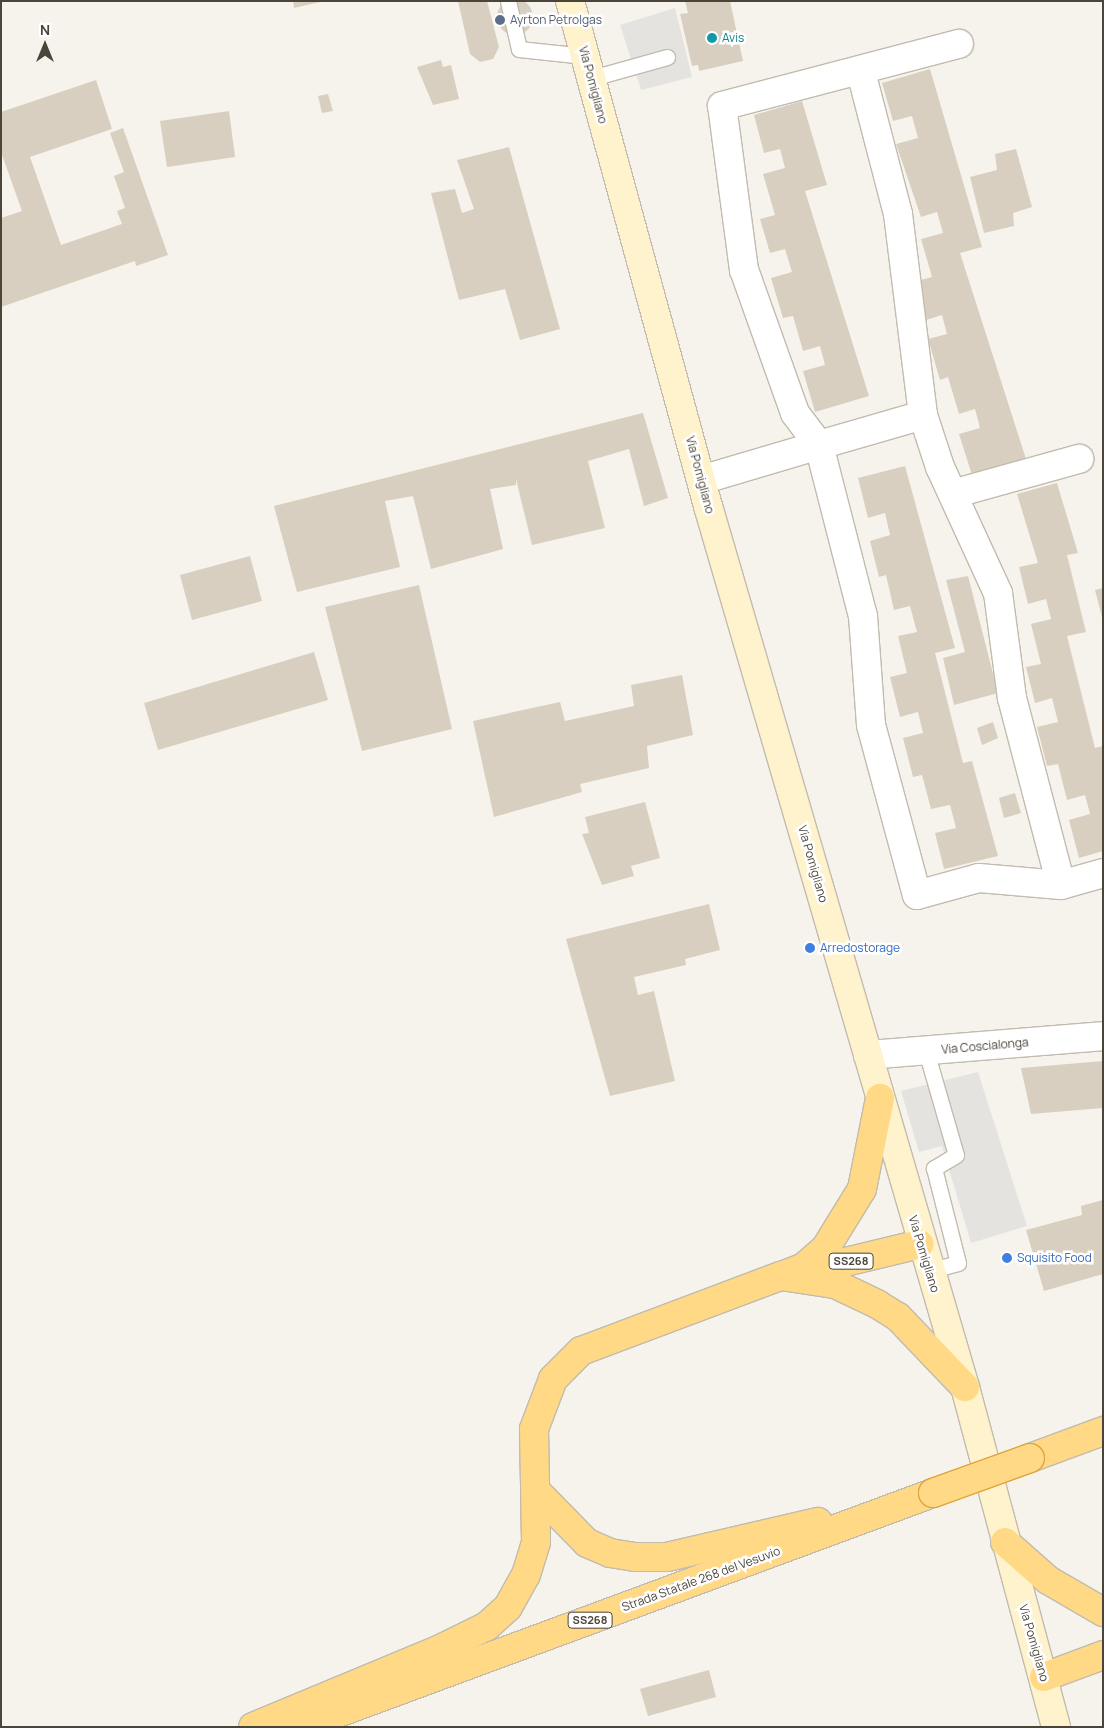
<!DOCTYPE html>
<html>
<head>
<meta charset="utf-8">
<style>
  body { margin:0 }
  #map { position:relative; width:1104px; height:1728px; overflow:hidden; background:#f6f3ec; font-family:Manrope,sans-serif }
  div>[style] { position:absolute }
  [style*='--x'] { left:calc(var(--x)*1px); top:calc(var(--y)*1px); width:calc(var(--w)*1px); rotate:calc(var(--a)*1deg) }
  .parking>* { inset:0; background:#e5e3e0 }
  .building>* { inset:0; background:#d8cfc1 }
  .round { border-radius:50% }
  .roads { filter:drop-shadow(1px 0 #c2bbae) drop-shadow(-1px 0 #c2bbae) drop-shadow(0 1px #c2bbae) drop-shadow(0 -1px #c2bbae) }
  .service>* { height:15px; margin:-7.5px; padding:0 7.5px; transform-origin:7.5px; border-radius:7.5px; background:#fff }
  .minor>* { height:28px; margin:-14px; padding:0 14px; transform-origin:14px; border-radius:14px; background:#fff }
  .secondary>* { height:28px; margin:-14px; padding:0 14px; transform-origin:14px; border-radius:14px; background:#fff3cd }
  .trunk>* { height:28px; margin:-14px; padding:0 14px; transform-origin:14px; border-radius:14px; background:#ffd985 }
  .bridges { filter:drop-shadow(1px 0 #e0a43c) drop-shadow(-1px 0 #e0a43c) drop-shadow(0 1px #e0a43c) drop-shadow(0 -1px #e0a43c) }
  .trunk-bridge>* { height:28px; margin:-14px; padding:0 14px; transform-origin:14px; border-radius:14px; background:#ffd985 }
  .dots>* { width:14px; height:14px; translate:-50% -50%; box-sizing:border-box; border:2px solid #fff; border-radius:50% }
  span { translate:-50% -50%; white-space:nowrap; text-align:center; line-height:1.15; -webkit-text-stroke:5px #fff; paint-order:stroke }
  .shield-label span { padding:1px 4px; background:#fff; border:1px solid; border-radius:4px; -webkit-text-stroke-width:0 }
  .shield-label { font-size:11px; color:#4b4439; font-weight:700 }
  .service-label { font-size:12px; color:#4e5e75 }
  .left { translate:0 -50%; text-align:left }
  .culture-label { font-size:12px; color:#0d838f }
  .street-label { font-size:12px; color:#4b4439 }
  .shop-label { font-size:12px; color:#366cbe }
  .frame { position:absolute; inset:0; border:2px solid #4b4439; pointer-events:none }
  .north { position:absolute; left:20px; top:20px; width:50px; height:50px; -webkit-text-stroke:4px #fff; paint-order:stroke; rotate:0deg; font-size:14px; font-weight:700; line-height:20px; text-align:center; color:#4b4439 }
  .north::after { content:''; display:block; margin:auto; width:18px; height:22px; background:#4b4439; clip-path:polygon(50% 0,100% 100%,50% 72%,0 100%) }
</style>
</head>
<body>
<div id="map">
  <div class="parking">
    <div style="clip-path:polygon(675px 8px,692px 77px,641px 90px,620px 25px)"></div>
    <div style="clip-path:polygon(978px 1072px,1027px 1226px,971px 1243px,942px 1146px,919px 1152px,901px 1091px)"></div>
  </div>
  <div class="building">
    <div class="round" style="left:497px;top:-1px;width:36px;height:36px"></div>
    <div style="clip-path:polygon(293px 1px,320px 1px,320px 2px,294px 8px)"></div>
    <div style="clip-path:polygon(458px 1px,487px 1px,499px 47px,493px 59px,480px 62px,470px 54px)"></div>
    <div style="clip-path:polygon(685px 1px,730px 1px,743px 61px,699px 71px,698px 65px,692px 66px,680px 14px,688px 13px)"></div>
    <div style="clip-path:polygon(441px 60px,443px 67px,451px 65px,459px 99px,433px 105px,417px 67px)"></div>
    <div style="clip-path:polygon(930px 69px,982px 247px,960px 253px,1026px 459px,972px 475px,959px 434px,980px 428px,975px 409px,959px 414px,948px 377px,940px 380px,928px 339px,947px 334px,942px 315px,926px 320px,914px 282px,932px 277px,921px 239px,943px 233px,937px 212px,921px 217px,896px 144px,918px 138px,912px 116px,893px 121px,882px 83px)"></div>
    <div style="clip-path:polygon(96px 80px,112px 129px,30px 157px,61px 245px,122px 224px,117px 211px,125px 208px,114px 176px,124px 172px,110px 133px,123px 128px,168px 255px,136px 266px,135px 261px,1px 307px,1px 218px,22px 211px,1px 152px,1px 112px)"></div>
    <div style="clip-path:polygon(328px 94px,333px 111px,322px 113px,318px 96px)"></div>
    <div style="clip-path:polygon(802px 101px,827px 185px,805px 191px,869px 396px,815px 412px,803px 371px,825px 365px,820px 346px,803px 351px,793px 316px,783px 318px,771px 278px,792px 272px,785px 249px,770px 253px,760px 219px,775px 215px,763px 174px,785px 168px,780px 149px,764px 153px,754px 115px)"></div>
    <div style="clip-path:polygon(229px 111px,235px 157px,167px 167px,160px 121px)"></div>
    <div style="clip-path:polygon(509px 147px,560px 329px,520px 340px,505px 289px,459px 300px,431px 193px,455px 189px,462px 213px,474px 209px,457px 160px)"></div>
    <div style="clip-path:polygon(1016px 149px,1032px 207px,1013px 213px,1014px 226px,984px 233px,970px 177px,997px 170px,995px 154px)"></div>
    <div style="clip-path:polygon(643px 413px,668px 498px,644px 506px,629px 449px,588px 461px,605px 528px,532px 545px,516px 479px,516px 485px,490px 489px,503px 549px,431px 569px,413px 496px,385px 501px,400px 567px,297px 592px,274px 506px)"></div>
    <div style="clip-path:polygon(905px 466px,955px 648px,935px 653px,963px 763px,972px 761px,998px 856px,944px 869px,935px 833px,956px 828px,950px 805px,931px 809px,922px 775px,913px 777px,903px 738px,923px 733px,918px 712px,900px 717px,890px 677px,907px 673px,898px 636px,917px 632px,910px 606px,894px 610px,886px 575px,879px 577px,870px 541px,890px 535px,885px 513px,868px 518px,858px 478px)"></div>
    <div style="clip-path:polygon(1057px 483px,1078px 553px,1067px 555px,1086px 632px,1067px 636px,1095px 748px,1103px 746px,1103px 851px,1079px 858px,1069px 820px,1090px 814px,1085px 795px,1067px 800px,1058px 764px,1047px 766px,1037px 727px,1058px 722px,1052px 698px,1035px 703px,1026px 667px,1041px 664px,1031px 624px,1051px 619px,1046px 599px,1028px 604px,1019px 567px,1038px 563px,1017px 494px)"></div>
    <div style="clip-path:polygon(250px 556px,262px 601px,192px 620px,180px 575px)"></div>
    <div style="clip-path:polygon(968px 576px,998px 693px,954px 705px,943px 658px,965px 652px,946px 580px)"></div>
    <div style="clip-path:polygon(419px 585px,452px 729px,362px 751px,325px 607px)"></div>
    <div style="clip-path:polygon(1103px 588px,1103px 617px,1102px 617px,1095px 590px)"></div>
    <div style="clip-path:polygon(314px 652px,328px 700px,158px 750px,144px 703px)"></div>
    <div style="clip-path:polygon(682px 675px,693px 735px,647px 746px,649px 768px,580px 784px,582px 792px,494px 817px,473px 721px,560px 702px,565px 721px,634px 706px,631px 685px)"></div>
    <div style="clip-path:polygon(993px 722px,998px 738px,982px 745px,977px 728px)"></div>
    <div style="clip-path:polygon(1015px 793px,1021px 813px,1004px 818px,999px 798px)"></div>
    <div style="clip-path:polygon(645px 802px,660px 858px,631px 866px,634px 876px,602px 885px,582px 834px,589px 833px,585px 817px)"></div>
    <div style="clip-path:polygon(709px 904px,720px 950px,685px 959px,686px 965px,634px 977px,638px 995px,654px 991px,675px 1081px,610px 1096px,566px 939px)"></div>
    <div style="clip-path:polygon(1103px 1061px,1103px 1108px,1031px 1114px,1021px 1068px)"></div>
    <div style="clip-path:polygon(1103px 1200px,1103px 1274px,1044px 1291px,1026px 1230px,1082px 1215px,1081px 1206px)"></div>
    <div style="clip-path:polygon(709px 1670px,716px 1697px,648px 1716px,640px 1689px)"></div>
  </div>
  <div class="roads">
    <div class="service">
      <div style="--x:508;--y:1;--w:49;--a:77.1"></div>
      <div style="--x:519;--y:49;--w:66;--a:6.1"></div>
      <div style="--x:592;--y:78;--w:78;--a:-15.6"></div>
      <div style="--x:926;--y:1051;--w:108;--a:73.9"></div>
      <div style="--x:956;--y:1155;--w:26;--a:149"></div>
      <div style="--x:934;--y:1168;--w:98;--a:75.8"></div>
      <div style="--x:958;--y:1263;--w:31;--a:165"></div>
    </div>
    <div class="minor">
      <div style="--x:861;--y:72;--w:147;--a:75.4"></div>
      <div style="--x:898;--y:214;--w:203;--a:82.9"></div>
      <div style="--x:923;--y:415;--w:55;--a:71.9"></div>
      <div style="--x:940;--y:467;--w:139;--a:65.3"></div>
      <div style="--x:998;--y:593;--w:106;--a:82.4"></div>
      <div style="--x:1012;--y:698;--w:193;--a:75.3"></div>
      <div style="--x:923;--y:415;--w:108;--a:163.9"></div>
      <div style="--x:819;--y:445;--w:177;--a:75.6"></div>
      <div style="--x:863;--y:616;--w:109;--a:85.8"></div>
      <div style="--x:871;--y:725;--w:176;--a:74.9"></div>
      <div style="--x:917;--y:895;--w:64;--a:-15.3"></div>
      <div style="--x:979;--y:878;--w:82;--a:4.9"></div>
      <div style="--x:1061;--y:885;--w:44;--a:-15.9"></div>
      <div style="--x:701;--y:480;--w:123;--a:-16.5"></div>
      <div style="--x:819;--y:445;--w:40;--a:-127"></div>
      <div style="--x:795;--y:413;--w:152;--a:-109.6"></div>
      <div style="--x:744;--y:270;--w:165;--a:-97.6"></div>
      <div style="--x:722;--y:106;--w:245;--a:-14.7"></div>
      <div style="--x:956;--y:493;--w:128;--a:-15.5"></div>
      <div style="--x:868;--y:1055;--w:236;--a:-4.6"></div>
    </div>
    <div class="secondary">
      <div style="--x:570;--y:1;--w:524;--a:74.72"></div>
      <div style="--x:708;--y:506;--w:918;--a:73.74"></div>
      <div style="--x:965;--y:1387;--w:352;--a:75"></div>
    </div>
    <div class="trunk">
      <div style="--x:800;--y:1273;--w:123;--a:-13.6"></div>
      <div style="--x:781;--y:1276;--w:55;--a:8.4"></div>
      <div style="--x:835;--y:1284;--w:47;--a:25.5"></div>
      <div style="--x:877;--y:1304;--w:25;--a:32"></div>
      <div style="--x:898;--y:1317;--w:97;--a:46.3"></div>
      <div style="--x:1030;--y:1458;--w:78;--a:-20.3"></div>
      <div style="--x:538;--y:1493;--w:70;--a:45.6"></div>
      <div style="--x:587;--y:1543;--w:25;--a:23"></div>
      <div style="--x:610;--y:1553;--w:24;--a:9"></div>
      <div style="--x:634;--y:1557;--w:33;--a:0"></div>
      <div style="--x:667;--y:1557;--w:155;--a:-13.1"></div>
      <div style="--x:1005;--y:1542;--w:57;--a:41.5"></div>
      <div style="--x:1048;--y:1580;--w:64;--a:30.2"></div>
      <div style="--x:1044;--y:1677;--w:63;--a:-20.4"></div>
      <div style="--x:253;--y:1727;--w:200;--a:-22.6"></div>
      <div style="--x:438;--y:1650;--w:55;--a:-26.1"></div>
      <div style="--x:487;--y:1626;--w:28;--a:-42"></div>
      <div style="--x:508;--y:1607;--w:37;--a:-61"></div>
      <div style="--x:526;--y:1575;--w:34;--a:-73"></div>
      <div style="--x:536;--y:1542;--w:113;--a:-91"></div>
      <div style="--x:534;--y:1429;--w:53;--a:-69.2"></div>
      <div style="--x:553;--y:1379;--w:40;--a:-45"></div>
      <div style="--x:581;--y:1351;--w:214;--a:-20.6"></div>
      <div style="--x:781;--y:1276;--w:25;--a:-21"></div>
      <div style="--x:804;--y:1267;--w:28;--a:-41"></div>
      <div style="--x:825;--y:1249;--w:70;--a:-58.3"></div>
      <div style="--x:862;--y:1189;--w:93;--a:-78.8"></div>
      <div style="--x:300;--y:1727;--w:675;--a:-20.29"></div>
    </div>
  </div>
  <div class="bridges">
    <div class="trunk-bridge">
      <div style="--x:933;--y:1493;--w:103;--a:-19.8"></div>
    </div>
  </div>
  <div class="dots">
    <div style="left:500px;top:20px;background:#5c6f8a"></div>
    <div style="left:712px;top:38px;background:#0f9aa8"></div>
    <div style="left:810px;top:948px;background:#3f7fe0"></div>
    <div style="left:1007px;top:1258px;background:#3f7fe0"></div>
  </div>
  <div class="shield-label">
    <span style="left:851px;top:1261px">SS268</span>
    <span style="left:590px;top:1620px">SS268</span>
  </div>
  <div class="service-label">
    <span class="left" style="left:510px;top:20px">Ayrton Petrolgas</span>
  </div>
  <div class="culture-label">
    <span class="left" style="left:722px;top:38px">Avis</span>
  </div>
  <div class="street-label">
    <span style="left:593px;top:85px;rotate:75deg">Via Pomigliano</span>
    <span style="left:700px;top:475px;rotate:75deg">Via Pomigliano</span>
    <span style="left:813px;top:864px;rotate:74deg">Via Pomigliano</span>
    <span style="left:985px;top:1046px;rotate:-5deg">Via Coscialonga</span>
    <span style="left:924px;top:1254px;rotate:73deg">Via Pomigliano</span>
    <span style="left:701px;top:1579px;rotate:-20deg">Strada Statale 268 del Vesuvio</span>
    <span style="left:1034px;top:1643px;rotate:74deg">Via Pomigliano</span>
  </div>
  <div class="shop-label">
    <span class="left" style="left:820px;top:948px">Arredostorage</span>
    <span class="left" style="left:1017px;top:1258px">Squisito Food</span>
  </div>
  <div class="frame"></div>
  <div class="north">N</div>
</div>
</body>
</html>
